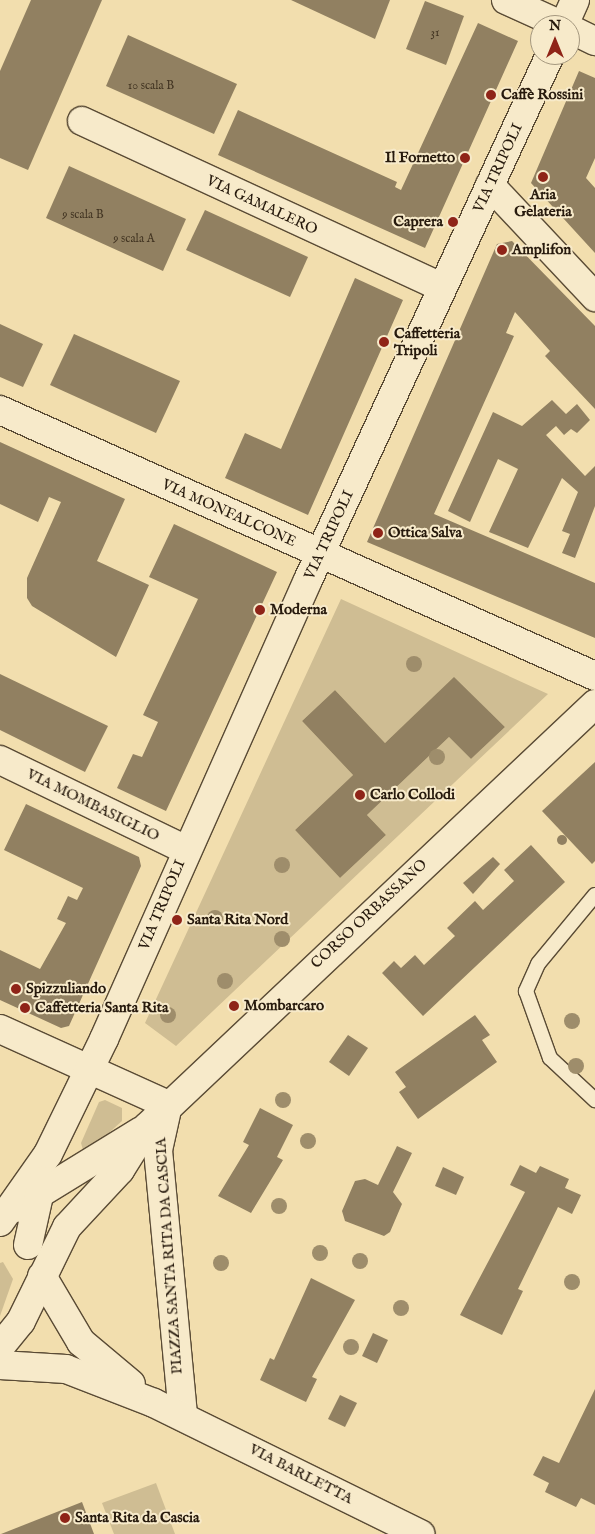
<!DOCTYPE html>
<html>
<head>
<meta charset="utf-8">
<style>
  body { margin:0 }
  #map { position:relative; width:595px; height:1534px; overflow:hidden; background:#f2deae; font-family:"IM FELL English",serif }
  div>[style] { position:absolute }
  [style*='--x'] { left:calc(var(--x)*1px); top:calc(var(--y)*1px); width:calc(var(--w)*1px); rotate:calc(var(--a)*1deg) }
  .green>* { inset:0; background:#cfbd93 }
  .building>* { inset:0; background:#918061 }
  .round { border-radius:50% }
  .roads { filter:drop-shadow(1px 0 #5a4b35) drop-shadow(-1px 0 #5a4b35) drop-shadow(0 1px #5a4b35) drop-shadow(0 -1px #5a4b35) }
  .lane>* { height:14px; margin:-7px; padding:0 7px; transform-origin:7px; border-radius:7px; background:#f7eaca }
  .street>* { height:28px; margin:-14px; padding:0 14px; transform-origin:14px; border-radius:14px; background:#f7eaca }
  .secondary>* { height:28px; margin:-14px; padding:0 14px; transform-origin:14px; border-radius:14px; background:#f7eaca }
  .trees>* { width:16px; height:16px; margin:-8px; border-radius:50%; background:#9e8d6b }
  .dots>* { width:14px; height:14px; translate:-50% -50%; box-sizing:border-box; border:2px solid #f7eaca; border-radius:50% }
  span { translate:-50% -50%; white-space:nowrap; text-align:center; line-height:1.15; -webkit-text-stroke:4px #f7eaca; paint-order:stroke }
  .number-label { font-size:12px; color:#423422 }
  .number-label span { -webkit-text-stroke-width:0 }
  .poi-label { font-size:15px; color:#271a0d; font-weight:700 }
  .left { translate:0 -50%; text-align:left }
  .right { translate:-100% -50%; text-align:right }
  .street-label { font-size:15px; color:#271a0d }
  .north { position:absolute; left:530px; top:15px; width:50px; height:50px; box-sizing:border-box; background:#f7eaca; border:1px solid #a4977e; border-radius:50%; rotate:0deg; font-size:14px; font-weight:700; line-height:20px; text-align:center; color:#271a0d }
  .north::after { content:''; display:block; margin:auto; width:18px; height:22px; background:#8f2418; clip-path:polygon(50% 0,100% 100%,50% 72%,0 100%) }
</style>
</head>
<body>
<div id="map">
  <div class="green">
    <div style="clip-path:polygon(evenodd,341px 599px,548px 694px,176px 1046px,145px 1023px,341px 599px,454px 678px,505px 727px,471px 759px,449px 737px,367px 815px,386px 835px,340px 878px,295px 830px,353px 775px,302px 721px,335px 690px,385px 743px,454px 678px)"></div>
    <div style="clip-path:polygon(105px 1100px,122px 1108px,122px 1121px,91px 1149px,83px 1150px,81px 1143px,99px 1102px)"></div>
    <div style="clip-path:polygon(3px 1262px,13px 1279px,0 1316px,0 1263px)"></div>
    <div style="clip-path:polygon(156px 1483px,175px 1534px,114px 1534px,102px 1503px)"></div>
  </div>
  <div class="building">
    <div style="clip-path:polygon(31px 0,102px 0,28px 170px,0 158px,0 71px)"></div>
    <div style="clip-path:polygon(291px 0,390px 0,375px 39px)"></div>
    <div style="clip-path:polygon(425px 1px,464px 16px,446px 65px,406px 49px)"></div>
    <div style="clip-path:polygon(478px 23px,518px 41px,425px 248px,218px 155px,238px 110px,397px 182px,395px 187px,401px 190px)"></div>
    <div style="clip-path:polygon(128px 35px,237px 84px,214px 134px,106px 86px)"></div>
    <div style="clip-path:polygon(579px 71px,595px 78px,595px 158px,586px 178px,595px 188px,595px 253px,531px 183px)"></div>
    <div style="clip-path:polygon(69px 166px,186px 219px,163px 271px,46px 218px)"></div>
    <div style="clip-path:polygon(205px 210px,308px 257px,290px 297px,186px 250px)"></div>
    <div style="clip-path:polygon(512px 241px,595px 326px,595px 409px,545px 356px,550px 351px,515px 312px,506px 333px,514px 336px,434px 514px,595px 583px,595px 638px,367px 542px,497px 244px)"></div>
    <div style="clip-path:polygon(355px 278px,403px 300px,308px 515px,225px 478px,245px 433px,281px 449px)"></div>
    <div style="clip-path:polygon(0 324px,43px 344px,23px 387px,0 377px)"></div>
    <div style="clip-path:polygon(74px 334px,180px 381px,156px 433px,50px 385px)"></div>
    <div style="clip-path:polygon(552px 400px,566px 414px,577px 404px,590px 420px,577px 433px,571px 429px,564px 435px,556px 426px,546px 435px,585px 476px,595px 466px,595px 506px,575px 558px,562px 553px,570px 534px,562px 531px,578px 492px,562px 478px,528px 548px,489px 532px,518px 469px,498px 459px,470px 522px,448px 511px,493px 412px,522px 426px)"></div>
    <div style="clip-path:polygon(0 442px,125px 499px,97px 561px,149px 585px,116px 657px,32px 606px,27px 598px,27px 578px,61px 502px,49px 497px,38px 522px,0 504px)"></div>
    <div style="clip-path:polygon(174px 524px,277px 572px,166px 811px,117px 788px,133px 754px,142px 757px,158px 722px,143px 715px,198px 599px,149px 577px)"></div>
    <div style="clip-path:polygon(0 674px,108px 726px,85px 772px,0 730px)"></div>
    <div style="clip-path:polygon(454px 677px,505px 727px,471px 759px,449px 737px,367px 815px,386px 835px,340px 878px,295px 830px,353px 775px,302px 721px,335px 690px,385px 743px)"></div>
    <div style="clip-path:polygon(595px 762px,595px 861px,592px 864px,542px 811px)"></div>
    <div style="clip-path:polygon(26px 804px,139px 857px,141px 866px,69px 1026px,61px 1028px,0 1000px,0 950px,40px 969px,66px 923px,57px 919px,68px 896px,77px 900px,83px 888px,4px 850px)"></div>
    <div class="round" style="left:557px;top:835px;width:10px;height:10px"></div>
    <div style="clip-path:polygon(531px 845px,565px 882px,423px 1016px,382px 973px,394px 961px,401px 968px,415px 955px,424px 965px,455px 936px,447px 928px,475px 901px,483px 910px,514px 881px,504px 870px)"></div>
    <div style="clip-path:polygon(493px 857px,500px 864px,473px 894px,463px 883px)"></div>
    <div style="clip-path:polygon(475px 1015px,490px 1035px,482px 1040px,497px 1062px,418px 1119px,399px 1092px,406px 1087px,395px 1072px)"></div>
    <div style="clip-path:polygon(348px 1035px,368px 1048px,349px 1076px,329px 1062px)"></div>
    <div style="clip-path:polygon(260px 1108px,293px 1125px,277px 1157px,283px 1160px,251px 1213px,218px 1196px,249px 1145px,243px 1142px)"></div>
    <div style="clip-path:polygon(397px 1146px,412px 1153px,393px 1192px,402px 1204px,390px 1232px,384px 1236px,345px 1221px,342px 1211px,355px 1181px,365px 1179px,378px 1185px)"></div>
    <div style="clip-path:polygon(520px 1165px,536px 1173px,540px 1166px,569px 1179px,565px 1188px,581px 1195px,572px 1214px,558px 1207px,518px 1289px,523px 1291px,502px 1335px,460px 1315px,525px 1192px,510px 1185px)"></div>
    <div style="clip-path:polygon(443px 1167px,464px 1177px,456px 1195px,435px 1186px)"></div>
    <div style="clip-path:polygon(311px 1278px,355px 1300px,312px 1377px,317px 1379px,306px 1402px,260px 1380px,270px 1358px,274px 1360px)"></div>
    <div style="clip-path:polygon(373px 1333px,388px 1340px,377px 1363px,362px 1356px)"></div>
    <div style="clip-path:polygon(595px 1389px,595px 1505px,581px 1498px,576px 1507px,545px 1492px,549px 1483px,533px 1475px,543px 1456px,559px 1463px)"></div>
    <div style="clip-path:polygon(340px 1395px,357px 1403px,345px 1427px,328px 1419px)"></div>
    <div style="clip-path:polygon(82px 1502px,94px 1534px,1px 1534px)"></div>
  </div>
  <div class="roads">
    <div class="lane">
      <div style="--x:595;--y:895;--w:89;--a:129.6"></div>
      <div style="--x:538;--y:964;--w:30;--a:114"></div>
      <div style="--x:526;--y:991;--w:71;--a:70.3"></div>
      <div style="--x:550;--y:1058;--w:62;--a:43"></div>
    </div>
    <div class="street">
      <div style="--x:506;--y:0;--w:60;--a:24.4"></div>
      <div style="--x:570;--y:29;--w:28;--a:26"></div>
      <div style="--x:82;--y:121;--w:396;--a:24.8"></div>
      <div style="--x:490;--y:185;--w:154;--a:46.8"></div>
      <div style="--x:0;--y:410;--w:652;--a:24.09"></div>
      <div style="--x:0;--y:760;--w:207;--a:25.8"></div>
      <div style="--x:0;--y:1029;--w:184;--a:24.3"></div>
      <div style="--x:168;--y:1105;--w:46;--a:102.5"></div>
      <div style="--x:158;--y:1150;--w:266;--a:84.6"></div>
      <div style="--x:42;--y:1276;--w:77;--a:59.4"></div>
      <div style="--x:81;--y:1342;--w:65;--a:40"></div>
      <div style="--x:0;--y:1365;--w:66;--a:3.5"></div>
      <div style="--x:66;--y:1369;--w:94;--a:21.1"></div>
      <div style="--x:154;--y:1403;--w:297;--a:26.2"></div>
    </div>
    <div class="secondary">
      <div style="--x:564;--y:25;--w:27;--a:-66"></div>
      <div style="--x:16;--y:1208;--w:147;--a:-31.6"></div>
      <div style="--x:0;--y:1222;--w:83;--a:-54.8"></div>
      <div style="--x:48;--y:1154;--w:128;--a:-64"></div>
      <div style="--x:104;--y:1039;--w:502;--a:-66.04"></div>
      <div style="--x:308;--y:580;--w:578;--a:-65.25"></div>
      <div style="--x:28;--y:1245;--w:65;--a:-77.5"></div>
      <div style="--x:0;--y:1347;--w:33;--a:-51"></div>
      <div style="--x:21;--y:1321;--w:105;--a:-63.9"></div>
      <div style="--x:67;--y:1227;--w:78;--a:-47.1"></div>
      <div style="--x:120;--y:1170;--w:51;--a:-57.9"></div>
      <div style="--x:147;--y:1127;--w:616;--a:-43.36"></div>
    </div>
  </div>
  <div class="trees">
    <div style="left:414px;top:664px"></div>
    <div style="left:437px;top:757px"></div>
    <div style="left:282px;top:865px"></div>
    <div style="left:215px;top:918px"></div>
    <div style="left:282px;top:939px"></div>
    <div style="left:225px;top:981px"></div>
    <div style="left:168px;top:1015px"></div>
    <div style="left:572px;top:1021px"></div>
    <div style="left:576px;top:1066px"></div>
    <div style="left:283px;top:1100px"></div>
    <div style="left:308px;top:1141px"></div>
    <div style="left:279px;top:1206px"></div>
    <div style="left:320px;top:1253px"></div>
    <div style="left:360px;top:1261px"></div>
    <div style="left:221px;top:1263px"></div>
    <div style="left:572px;top:1282px"></div>
    <div style="left:401px;top:1308px"></div>
    <div style="left:351px;top:1347px"></div>
  </div>
  <div class="dots">
    <div style="left:491px;top:95px;background:#8f2418"></div>
    <div style="left:465px;top:158px;background:#8f2418"></div>
    <div style="left:543px;top:177px;background:#8f2418"></div>
    <div style="left:453px;top:222px;background:#8f2418"></div>
    <div style="left:502px;top:250px;background:#8f2418"></div>
    <div style="left:384px;top:342px;background:#8f2418"></div>
    <div style="left:378px;top:533px;background:#8f2418"></div>
    <div style="left:260px;top:610px;background:#8f2418"></div>
    <div style="left:360px;top:795px;background:#8f2418"></div>
    <div style="left:177px;top:920px;background:#8f2418"></div>
    <div style="left:16px;top:989px;background:#8f2418"></div>
    <div style="left:234px;top:1006px;background:#8f2418"></div>
    <div style="left:25px;top:1008px;background:#8f2418"></div>
    <div style="left:65px;top:1518px;background:#8f2418"></div>
  </div>
  <div class="number-label">
    <span style="left:435px;top:33px">31</span>
    <span style="left:151px;top:86px">10 scala B</span>
    <span style="left:83px;top:215px">9 scala B</span>
    <span style="left:134px;top:239px">9 scala A</span>
  </div>
  <div class="poi-label">
    <span class="left" style="left:501px;top:95px">Caffè Rossini</span>
    <span class="right" style="left:455px;top:158px">Il Fornetto</span>
    <span style="left:543px;top:203px">Aria<br>Gelateria</span>
    <span class="right" style="left:443px;top:222px">Caprera</span>
    <span class="left" style="left:512px;top:250px">Amplifon</span>
    <span class="left" style="left:394px;top:342px">Caffetteria<br>Tripoli</span>
    <span class="left" style="left:388px;top:533px">Ottica Salva</span>
    <span class="left" style="left:270px;top:610px">Moderna</span>
    <span class="left" style="left:370px;top:795px">Carlo Collodi</span>
    <span class="left" style="left:187px;top:920px">Santa Rita Nord</span>
    <span class="left" style="left:26px;top:989px">Spizzuliando</span>
    <span class="left" style="left:244px;top:1006px">Mombarcaro</span>
    <span class="left" style="left:35px;top:1008px">Caffetteria Santa Rita</span>
    <span class="left" style="left:75px;top:1518px">Santa Rita da Cascia</span>
  </div>
  <div class="street-label">
    <span style="left:498px;top:168px;rotate:-65deg">VIA TRIPOLI</span>
    <span style="left:262px;top:205px;rotate:25deg">VIA GAMALERO</span>
    <span style="left:229px;top:513px;rotate:24deg">VIA MONFALCONE</span>
    <span style="left:329px;top:535px;rotate:-65deg">VIA TRIPOLI</span>
    <span style="left:93px;top:805px;rotate:26deg">VIA MOMBASIGLIO</span>
    <span style="left:162px;top:905px;rotate:-67deg">VIA TRIPOLI</span>
    <span style="left:369px;top:914px;rotate:-43deg">CORSO ORBASSANO</span>
    <span style="left:169px;top:1256px;rotate:-94deg">PIAZZA SANTA RITA DA CASCIA</span>
    <span style="left:301px;top:1474px;rotate:27deg">VIA BARLETTA</span>
  </div>
  <div class="north">N</div>
</div>
</body>
</html>
